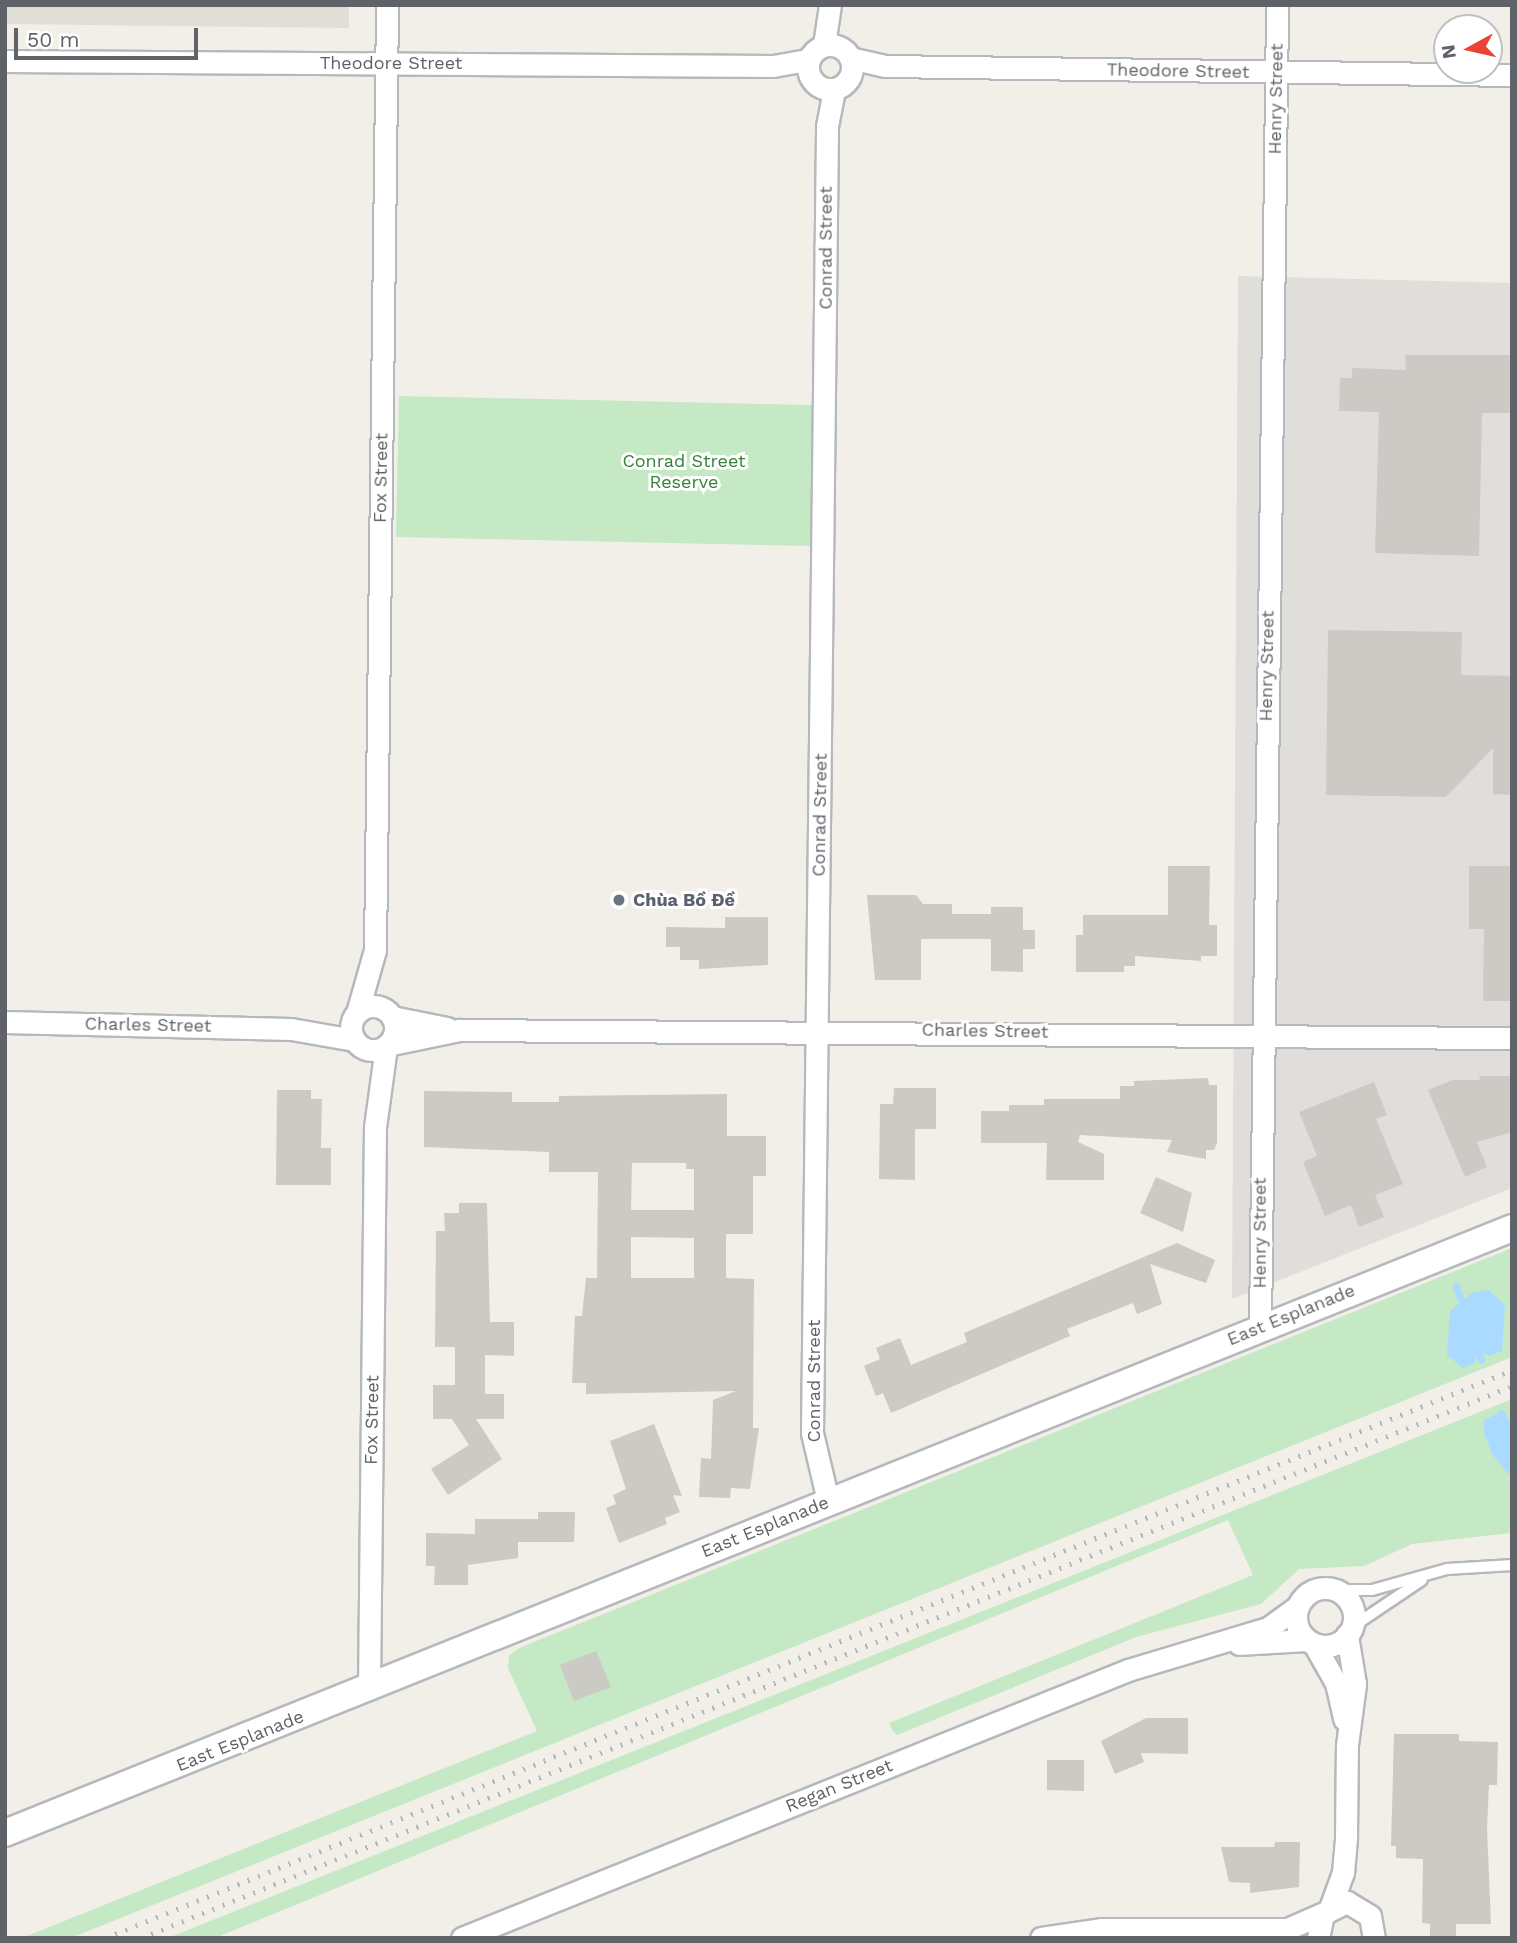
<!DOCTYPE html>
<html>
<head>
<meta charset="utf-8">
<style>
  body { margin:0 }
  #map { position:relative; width:1517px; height:1943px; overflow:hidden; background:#f1efe8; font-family:"Work Sans",sans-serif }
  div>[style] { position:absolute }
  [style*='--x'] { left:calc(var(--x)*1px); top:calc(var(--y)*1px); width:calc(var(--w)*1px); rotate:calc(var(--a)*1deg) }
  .industrial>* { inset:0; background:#e0deda }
  .education>* { inset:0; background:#e1ded6 }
  .green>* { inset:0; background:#c5e8c5 }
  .water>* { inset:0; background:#aadaff }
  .stream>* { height:7px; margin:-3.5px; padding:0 3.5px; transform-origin:3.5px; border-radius:3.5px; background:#aadaff }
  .building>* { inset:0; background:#cccac5 }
  .roads { filter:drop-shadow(2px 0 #b5b8bc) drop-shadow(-2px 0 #b5b8bc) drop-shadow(0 2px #b5b8bc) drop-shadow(0 -2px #b5b8bc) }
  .service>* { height:10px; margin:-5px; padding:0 5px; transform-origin:5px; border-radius:5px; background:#fff }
  .minor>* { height:21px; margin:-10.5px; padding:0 10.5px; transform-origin:10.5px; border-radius:10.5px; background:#fff }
  .minor>.ring { margin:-10.5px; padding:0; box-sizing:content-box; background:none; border:21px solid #fff; border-radius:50% }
  .tertiary>* { height:26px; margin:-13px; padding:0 13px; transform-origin:13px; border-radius:13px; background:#fff }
  .rail>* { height:5px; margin-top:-2.5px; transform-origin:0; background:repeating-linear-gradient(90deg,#b6b7b8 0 2px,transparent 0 11px) }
  .dots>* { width:19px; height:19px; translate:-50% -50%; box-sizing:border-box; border:4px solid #fff; border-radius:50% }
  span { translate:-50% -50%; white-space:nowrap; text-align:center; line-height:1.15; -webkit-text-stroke:6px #fff; paint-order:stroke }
  .street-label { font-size:18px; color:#5f6368 }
  .park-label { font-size:18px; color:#348238 }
  .worship-label { font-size:18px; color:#5b616d; font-weight:700 }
  .left { translate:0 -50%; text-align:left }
  .frame { position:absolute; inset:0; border:7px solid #5f6368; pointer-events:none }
  .north { position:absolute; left:1433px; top:14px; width:70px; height:70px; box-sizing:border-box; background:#fff; border:2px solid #bfc1c3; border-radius:50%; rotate:262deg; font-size:19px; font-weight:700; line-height:28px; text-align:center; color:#5f6368 }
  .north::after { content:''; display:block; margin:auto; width:24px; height:32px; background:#ea4335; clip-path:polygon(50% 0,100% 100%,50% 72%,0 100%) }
  .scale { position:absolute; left:14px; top:28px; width:184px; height:32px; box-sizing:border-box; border:4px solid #5f6368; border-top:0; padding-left:9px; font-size:21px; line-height:24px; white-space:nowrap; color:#5f6368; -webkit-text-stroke:5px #fff; paint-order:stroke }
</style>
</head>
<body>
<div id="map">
  <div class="industrial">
    <div style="clip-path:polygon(1238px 276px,1512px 283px,1512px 1188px,1232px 1299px)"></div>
  </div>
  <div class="education">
    <div style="clip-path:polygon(5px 5px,349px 5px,349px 28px,5px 24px)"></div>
  </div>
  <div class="green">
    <div style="clip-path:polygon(399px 396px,813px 405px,810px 546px,396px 537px)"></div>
    <div style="clip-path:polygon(1512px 1248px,1512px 1357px,71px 1938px,22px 1938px,537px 1731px,508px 1668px,509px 1656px,519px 1648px)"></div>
    <div style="clip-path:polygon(1512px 1399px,1511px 1533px,1412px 1544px,1364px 1566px,1299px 1569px,1261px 1604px,1136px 1637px,897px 1735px,893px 1731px,889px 1723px,1253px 1575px,1228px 1520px,215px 1938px,168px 1938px)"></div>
  </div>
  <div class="water">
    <div style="clip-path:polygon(1488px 1290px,1505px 1305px,1502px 1351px,1489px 1356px,1477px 1350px,1475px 1363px,1463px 1368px,1447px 1355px,1450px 1311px,1473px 1292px)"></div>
    <div style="clip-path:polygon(1496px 1414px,1512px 1421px,1512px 1478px,1492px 1454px,1484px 1432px,1484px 1420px)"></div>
  </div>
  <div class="stream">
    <div style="--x:1456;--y:1286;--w:21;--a:71"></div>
    <div style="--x:1474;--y:1341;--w:20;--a:70"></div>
    <div style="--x:1501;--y:1413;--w:26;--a:65"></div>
  </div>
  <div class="building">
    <div style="clip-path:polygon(1405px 355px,1512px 355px,1512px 413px,1482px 413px,1479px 556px,1375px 553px,1379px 412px,1339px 411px,1340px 378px,1352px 378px,1352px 368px,1406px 370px)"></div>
    <div style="clip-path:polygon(1328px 630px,1462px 632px,1461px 675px,1512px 676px,1512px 795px,1493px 794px,1493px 748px,1446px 797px,1326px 795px)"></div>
    <div style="clip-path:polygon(1168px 866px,1210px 866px,1209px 925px,1217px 925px,1217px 956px,1201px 956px,1201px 961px,1135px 956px,1135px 966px,1124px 966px,1124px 972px,1076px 972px,1076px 935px,1083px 935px,1083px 915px,1168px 915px)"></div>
    <div style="clip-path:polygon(1469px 866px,1512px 866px,1512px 1001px,1483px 1001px,1484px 929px,1469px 929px)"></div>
    <div style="clip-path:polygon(867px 895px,916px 895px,923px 904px,952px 904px,952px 914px,991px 914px,991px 907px,1023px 907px,1023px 930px,1035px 930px,1035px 949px,1023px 949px,1023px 972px,991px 971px,991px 939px,921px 939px,921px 980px,875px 980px)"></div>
    <div style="clip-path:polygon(725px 917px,768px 917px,768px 965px,699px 969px,699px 960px,680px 960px,680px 947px,666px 947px,666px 927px,725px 928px)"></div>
    <div style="clip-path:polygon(1479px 1076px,1512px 1076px,1512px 1132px,1477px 1142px,1487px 1167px,1465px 1177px,1428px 1090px,1453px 1080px,1480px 1080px)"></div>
    <div style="clip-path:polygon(1208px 1078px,1209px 1085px,1217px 1085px,1217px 1143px,1214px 1150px,1206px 1150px,1206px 1159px,1167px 1152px,1172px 1140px,1080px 1135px,1078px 1142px,1104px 1154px,1104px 1180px,1046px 1180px,1047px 1143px,981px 1143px,981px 1111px,1009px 1111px,1009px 1105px,1044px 1105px,1044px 1099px,1120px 1099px,1120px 1086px,1134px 1086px,1134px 1081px)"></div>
    <div style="clip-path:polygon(1374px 1082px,1387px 1115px,1376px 1119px,1403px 1184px,1375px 1195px,1384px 1217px,1359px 1227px,1351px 1205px,1325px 1216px,1303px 1162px,1317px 1156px,1299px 1112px)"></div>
    <div style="clip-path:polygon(894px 1088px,936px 1088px,936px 1129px,915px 1129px,915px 1180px,879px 1179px,880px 1104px,893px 1104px)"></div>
    <div style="clip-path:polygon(277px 1090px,311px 1090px,311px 1099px,322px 1099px,321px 1148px,331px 1148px,331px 1185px,276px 1185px)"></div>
    <div style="clip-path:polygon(evenodd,424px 1091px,512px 1092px,512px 1102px,559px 1102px,559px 1096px,727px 1094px,727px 1136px,766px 1136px,766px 1176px,753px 1176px,753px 1234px,726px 1234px,726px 1278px,754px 1279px,753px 1428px,759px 1428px,750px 1489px,731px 1488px,730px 1498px,699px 1497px,701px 1458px,711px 1459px,713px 1400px,736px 1391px,586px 1394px,586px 1383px,572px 1383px,575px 1316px,582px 1316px,586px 1278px,597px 1278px,598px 1172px,549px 1172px,549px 1152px,424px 1147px,424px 1091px,632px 1163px,686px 1163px,686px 1169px,694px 1169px,694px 1210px,631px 1210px,632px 1163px,424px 1091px,631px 1237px,694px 1238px,694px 1278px,631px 1278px,631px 1237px)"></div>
    <div style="clip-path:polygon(1156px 1177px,1192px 1193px,1183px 1232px,1140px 1213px)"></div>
    <div style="clip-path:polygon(459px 1203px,487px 1203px,490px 1322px,514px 1322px,514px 1356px,485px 1355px,485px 1394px,504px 1394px,504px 1419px,476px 1419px,502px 1459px,448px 1495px,431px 1469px,469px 1445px,452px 1419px,433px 1419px,433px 1385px,455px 1385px,455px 1347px,435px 1347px,436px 1231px,445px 1231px,444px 1213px,459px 1213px)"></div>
    <div style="clip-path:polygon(1177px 1243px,1215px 1260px,1206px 1283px,1150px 1264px,1162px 1304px,1137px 1314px,1133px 1303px,1067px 1329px,1070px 1336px,891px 1413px,883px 1393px,876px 1396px,864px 1366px,880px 1359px,876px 1348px,900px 1338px,911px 1365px,967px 1342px,964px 1333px)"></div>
    <div style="clip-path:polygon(654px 1424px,682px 1496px,673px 1495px,680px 1512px,665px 1518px,667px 1524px,619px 1543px,606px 1508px,616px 1504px,613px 1495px,626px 1489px,610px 1441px)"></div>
    <div style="clip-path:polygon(538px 1512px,575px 1512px,574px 1542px,518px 1542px,518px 1558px,468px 1565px,468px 1585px,434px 1585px,435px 1566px,426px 1566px,426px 1533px,475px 1534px,475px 1519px,538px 1519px)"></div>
    <div style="clip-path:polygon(596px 1651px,611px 1687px,574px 1701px,560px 1665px)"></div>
    <div style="clip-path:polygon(1146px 1718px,1188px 1718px,1188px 1754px,1141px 1753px,1144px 1762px,1115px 1774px,1101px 1741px)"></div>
    <div style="clip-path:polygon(1394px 1734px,1459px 1734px,1459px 1741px,1498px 1742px,1497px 1785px,1489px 1785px,1487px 1828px,1491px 1924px,1456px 1924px,1456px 1938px,1430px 1938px,1430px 1924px,1422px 1923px,1423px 1859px,1396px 1858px,1396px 1846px,1391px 1846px)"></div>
    <div style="clip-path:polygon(1047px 1760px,1084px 1760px,1084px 1791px,1047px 1790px)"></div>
    <div style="clip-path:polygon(1275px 1842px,1300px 1842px,1299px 1887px,1250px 1893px,1250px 1883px,1229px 1882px,1221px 1847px,1274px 1847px)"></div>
  </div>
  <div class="roads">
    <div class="service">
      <div style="--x:1333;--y:1590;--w:39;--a:0"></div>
      <div style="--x:1372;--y:1590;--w:78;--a:-15.6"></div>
      <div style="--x:1447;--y:1569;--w:65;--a:-3.5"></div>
      <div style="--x:1352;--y:1627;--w:84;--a:-33.9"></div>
    </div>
    <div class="minor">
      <div class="ring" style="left:808px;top:45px;width:23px;height:23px"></div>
      <div style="--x:824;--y:45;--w:40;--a:-81.5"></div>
      <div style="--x:850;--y:58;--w:36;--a:13"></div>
      <div style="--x:885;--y:66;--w:627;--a:0.82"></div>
      <div style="--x:5;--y:61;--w:768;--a:0.37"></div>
      <div style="--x:773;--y:66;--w:36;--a:-10"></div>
      <div class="ring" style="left:351px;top:1006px;width:23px;height:23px"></div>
      <div style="--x:357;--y:1013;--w:66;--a:-74.1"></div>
      <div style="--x:375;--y:950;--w:945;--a:-89.27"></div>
      <div style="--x:392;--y:1017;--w:56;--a:11.3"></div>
      <div style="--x:5;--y:1022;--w:286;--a:1.4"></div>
      <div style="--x:291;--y:1029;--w:64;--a:9.9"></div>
      <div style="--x:387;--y:1045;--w:74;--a:-11.8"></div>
      <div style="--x:459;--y:1030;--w:1053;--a:0.44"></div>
      <div style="--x:1260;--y:1327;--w:1322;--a:-89.26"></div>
      <div style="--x:828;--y:1501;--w:70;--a:-103.2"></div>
      <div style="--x:812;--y:1433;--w:1307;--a:-89.34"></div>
      <div style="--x:827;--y:126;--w:38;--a:-79"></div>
      <div class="ring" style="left:1296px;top:1588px;width:37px;height:37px"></div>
      <div style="--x:1239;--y:1644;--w:67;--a:-3.4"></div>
      <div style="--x:1314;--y:1644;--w:45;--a:60.6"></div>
      <div style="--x:1336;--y:1683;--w:37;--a:77"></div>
      <div style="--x:369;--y:1689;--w:562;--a:-89.39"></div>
      <div style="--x:375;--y:1127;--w:81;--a:-82.2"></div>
      <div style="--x:1330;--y:1908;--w:37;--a:-70"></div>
      <div style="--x:1343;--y:1873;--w:37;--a:-85"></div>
      <div style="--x:1346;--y:1836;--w:91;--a:-89.4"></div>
      <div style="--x:1347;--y:1745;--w:62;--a:-82.5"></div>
      <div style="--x:1355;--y:1684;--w:50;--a:-99.3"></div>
      <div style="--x:462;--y:1938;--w:718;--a:-21.92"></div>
      <div style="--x:1128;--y:1670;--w:146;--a:-16.7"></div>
      <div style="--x:1268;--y:1628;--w:37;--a:-36"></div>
      <div style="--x:1041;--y:1938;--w:62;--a:-8.4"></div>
      <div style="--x:1102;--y:1929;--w:185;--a:0"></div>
      <div style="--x:1287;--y:1929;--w:43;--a:-23.6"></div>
      <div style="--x:1318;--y:1938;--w:25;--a:-78"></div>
      <div style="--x:1323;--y:1914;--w:27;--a:-27"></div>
      <div style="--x:1347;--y:1902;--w:27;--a:31"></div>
      <div style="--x:1370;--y:1916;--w:22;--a:80"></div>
    </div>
    <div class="tertiary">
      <div style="--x:5;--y:1833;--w:1624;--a:-21.87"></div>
    </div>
  </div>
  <div class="rail">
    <div style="--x:105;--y:1938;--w:1517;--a:-21.98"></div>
    <div style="--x:141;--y:1938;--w:1478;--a:-21.93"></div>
  </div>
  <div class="dots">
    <div style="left:619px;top:900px;background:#6b7280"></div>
  </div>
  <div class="street-label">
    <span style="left:391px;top:63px">Theodore Street</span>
    <span style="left:1178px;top:71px;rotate:1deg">Theodore Street</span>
    <span style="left:1276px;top:99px;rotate:-89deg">Henry Street</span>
    <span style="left:826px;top:248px;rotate:-90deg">Conrad Street</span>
    <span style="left:381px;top:478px;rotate:-89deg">Fox Street</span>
    <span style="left:1267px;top:666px;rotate:-89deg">Henry Street</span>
    <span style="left:820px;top:815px;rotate:-89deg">Conrad Street</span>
    <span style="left:148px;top:1025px;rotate:1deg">Charles Street</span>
    <span style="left:985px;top:1031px;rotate:1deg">Charles Street</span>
    <span style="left:1260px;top:1233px;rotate:-90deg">Henry Street</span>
    <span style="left:1291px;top:1315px;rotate:-22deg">East Esplanade</span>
    <span style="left:814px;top:1381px;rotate:-90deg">Conrad Street</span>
    <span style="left:372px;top:1420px;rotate:-89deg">Fox Street</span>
    <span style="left:765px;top:1527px;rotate:-22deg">East Esplanade</span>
    <span style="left:240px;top:1741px;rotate:-22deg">East Esplanade</span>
    <span style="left:839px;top:1786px;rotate:-22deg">Regan Street</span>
  </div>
  <div class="park-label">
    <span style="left:684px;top:472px">Conrad Street<br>Reserve</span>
  </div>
  <div class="worship-label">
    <span class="left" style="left:633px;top:900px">Chùa Bồ Đề</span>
  </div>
  <div class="frame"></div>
  <div class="north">N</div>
  <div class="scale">50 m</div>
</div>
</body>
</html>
